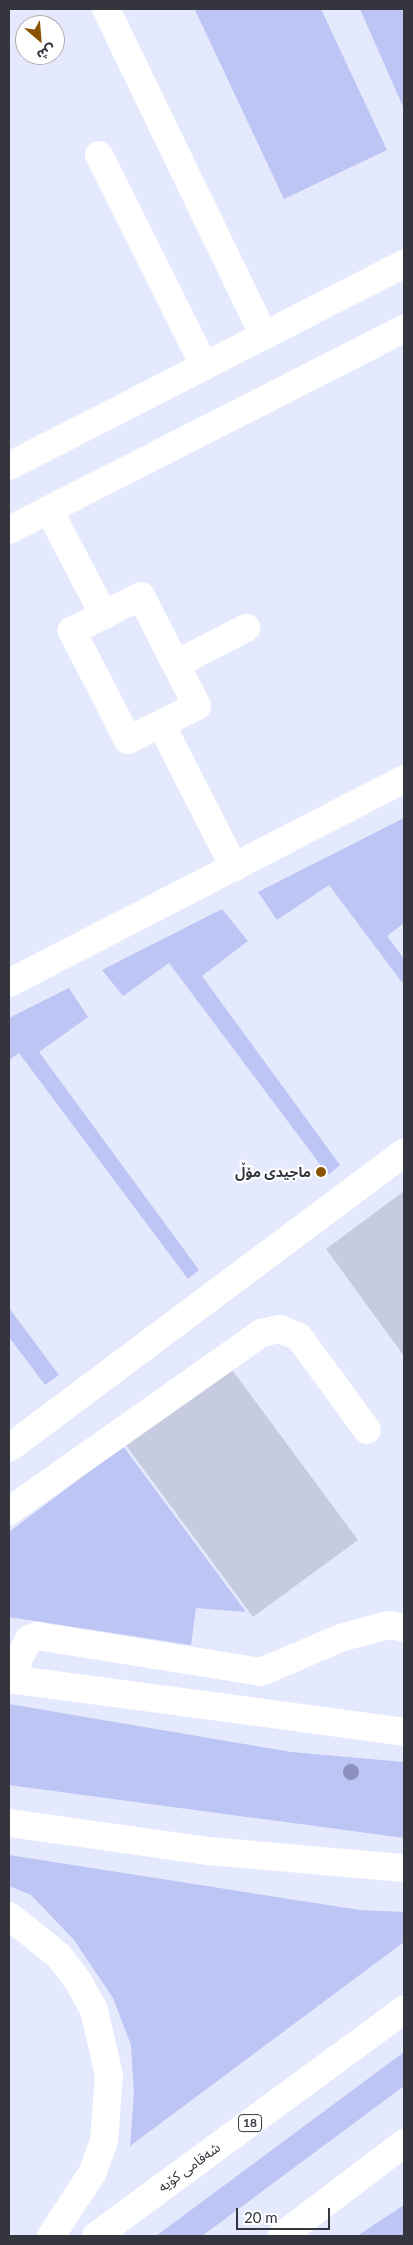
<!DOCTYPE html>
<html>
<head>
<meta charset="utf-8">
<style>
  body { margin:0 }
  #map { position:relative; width:413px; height:2245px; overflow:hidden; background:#e5e9fe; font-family:Lato,"Noto Sans Arabic",sans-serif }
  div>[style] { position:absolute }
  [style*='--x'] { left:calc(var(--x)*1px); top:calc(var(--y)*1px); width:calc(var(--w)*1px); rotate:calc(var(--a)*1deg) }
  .green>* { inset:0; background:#bdc5f4 }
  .building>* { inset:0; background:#c7cbe0 }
  .minor>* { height:28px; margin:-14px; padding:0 14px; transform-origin:14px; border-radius:14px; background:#fff }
  .highway>* { height:28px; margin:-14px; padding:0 14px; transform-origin:14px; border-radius:14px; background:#fff }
  .trees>* { width:16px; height:16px; margin:-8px; border-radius:50%; background:#8b90bd }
  .dots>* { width:14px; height:14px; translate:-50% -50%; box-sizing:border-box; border:2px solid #fff; border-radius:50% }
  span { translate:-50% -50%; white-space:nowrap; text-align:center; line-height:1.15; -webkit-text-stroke:4.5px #fff; paint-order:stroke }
  .shield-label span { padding:1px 4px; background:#fff; border:1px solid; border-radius:4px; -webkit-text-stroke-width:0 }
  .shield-label { font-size:12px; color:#34353d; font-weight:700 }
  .poi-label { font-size:14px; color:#34353d; font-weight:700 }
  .right { translate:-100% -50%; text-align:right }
  .street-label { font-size:14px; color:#34353d }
  .frame { position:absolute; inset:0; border:10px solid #34353d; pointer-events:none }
  .north { position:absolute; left:15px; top:15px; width:50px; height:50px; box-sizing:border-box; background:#fff; border:1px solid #aeaeb1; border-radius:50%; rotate:153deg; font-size:14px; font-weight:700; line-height:20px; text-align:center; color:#34353d }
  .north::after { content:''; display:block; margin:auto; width:18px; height:22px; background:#895303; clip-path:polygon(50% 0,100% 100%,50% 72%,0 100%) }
  .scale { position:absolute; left:236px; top:2208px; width:94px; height:22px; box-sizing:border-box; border:2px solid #34353d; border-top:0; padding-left:6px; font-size:15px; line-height:18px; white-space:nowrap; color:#34353d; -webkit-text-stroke:4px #fff; paint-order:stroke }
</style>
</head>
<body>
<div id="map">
  <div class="green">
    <div style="clip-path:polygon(321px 9px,387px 150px,284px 199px,195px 10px)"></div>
    <div style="clip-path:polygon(360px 9px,404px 9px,404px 109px)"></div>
    <div style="clip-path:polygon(404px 818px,404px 923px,387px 936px,404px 959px,404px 985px,329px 885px,277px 920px,258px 892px)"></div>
    <div style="clip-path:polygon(222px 909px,248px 941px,202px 976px,340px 1165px,328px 1175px,169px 963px,123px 996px,102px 970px)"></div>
    <div style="clip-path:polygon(69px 988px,88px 1017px,39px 1052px,199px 1270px,188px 1279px,19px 1053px,9px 1060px,9px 1018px)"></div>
    <div style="clip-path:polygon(9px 1308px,59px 1375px,45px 1385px,9px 1337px)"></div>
    <div style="clip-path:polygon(123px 1446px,246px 1612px,196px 1608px,191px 1645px,9px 1617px,9px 1532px)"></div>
    <div style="clip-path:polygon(9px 1704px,291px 1752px,404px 1762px,404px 1838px,9px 1785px)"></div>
    <div style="clip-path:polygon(9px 1855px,360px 1910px,404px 1912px,404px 1942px,130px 2146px,134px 2094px,131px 2045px,113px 1998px,74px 1940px,31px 1895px,9px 1886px)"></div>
    <div style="clip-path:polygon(404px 2052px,404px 2086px,202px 2236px,156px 2236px)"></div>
    <div style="clip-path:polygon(404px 2205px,404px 2236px,357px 2236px)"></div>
  </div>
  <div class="building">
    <div style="clip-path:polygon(404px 1191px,404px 1356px,326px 1249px)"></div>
    <div style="clip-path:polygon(230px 1367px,358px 1540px,253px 1617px,125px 1444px)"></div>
  </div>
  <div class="minor">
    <div style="--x:106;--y:9;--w:363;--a:64.2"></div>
    <div style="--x:99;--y:155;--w:236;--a:63.5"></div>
    <div style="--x:9;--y:466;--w:444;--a:-27.1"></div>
    <div style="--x:49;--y:510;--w:119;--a:62.4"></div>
    <div style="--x:9;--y:530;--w:443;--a:-27"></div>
    <div style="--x:141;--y:596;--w:123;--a:63"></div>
    <div style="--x:197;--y:706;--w:77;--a:153.8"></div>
    <div style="--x:128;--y:740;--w:123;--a:-117.2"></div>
    <div style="--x:72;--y:631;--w:77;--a:-26.9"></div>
    <div style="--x:176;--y:664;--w:79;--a:-27.2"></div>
    <div style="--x:161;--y:724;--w:161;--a:63"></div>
    <div style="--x:9;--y:983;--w:445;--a:-27.3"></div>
    <div style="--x:9;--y:1448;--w:493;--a:-36.8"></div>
    <div style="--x:9;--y:1511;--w:309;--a:-35.2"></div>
    <div style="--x:261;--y:1333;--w:19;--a:-12"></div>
    <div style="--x:280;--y:1329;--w:21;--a:23"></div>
    <div style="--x:299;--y:1337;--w:115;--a:53.8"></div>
    <div style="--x:9;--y:1679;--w:399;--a:7.6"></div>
    <div style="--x:13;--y:1679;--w:22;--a:-74"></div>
    <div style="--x:19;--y:1658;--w:21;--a:-62"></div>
    <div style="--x:29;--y:1639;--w:9;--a:-21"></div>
    <div style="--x:37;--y:1636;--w:227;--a:9.1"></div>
    <div style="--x:261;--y:1672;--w:89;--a:-23.1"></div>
    <div style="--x:343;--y:1637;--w:48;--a:-14.6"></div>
    <div style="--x:389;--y:1625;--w:15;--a:11"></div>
  </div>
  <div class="highway">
    <div style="--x:9;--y:1823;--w:202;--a:8"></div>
    <div style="--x:209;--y:1851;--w:196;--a:5"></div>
    <div style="--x:9;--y:1916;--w:63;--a:38.5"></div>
    <div style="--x:58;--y:1955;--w:33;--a:52"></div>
    <div style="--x:78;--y:1981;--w:33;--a:61"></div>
    <div style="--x:94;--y:2010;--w:67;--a:77"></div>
    <div style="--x:109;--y:2075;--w:66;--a:94.3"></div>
    <div style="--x:104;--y:2141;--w:33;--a:110"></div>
    <div style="--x:93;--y:2172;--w:77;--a:123.3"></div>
    <div style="--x:96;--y:2236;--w:382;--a:-36.3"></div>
    <div style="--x:282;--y:2236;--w:153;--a:-37.3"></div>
  </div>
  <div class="trees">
    <div style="left:351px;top:1772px"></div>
  </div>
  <div class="dots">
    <div style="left:321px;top:1172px;background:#895303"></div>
  </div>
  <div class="shield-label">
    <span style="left:250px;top:2123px">18</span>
  </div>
  <div class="poi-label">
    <span class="right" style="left:311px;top:1172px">ماجیدی مۆڵ</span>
  </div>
  <div class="street-label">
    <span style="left:189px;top:2167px;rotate:-36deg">شەقامی کۆیە</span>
  </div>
  <div class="frame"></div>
  <div class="north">ش</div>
  <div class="scale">20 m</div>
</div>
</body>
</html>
